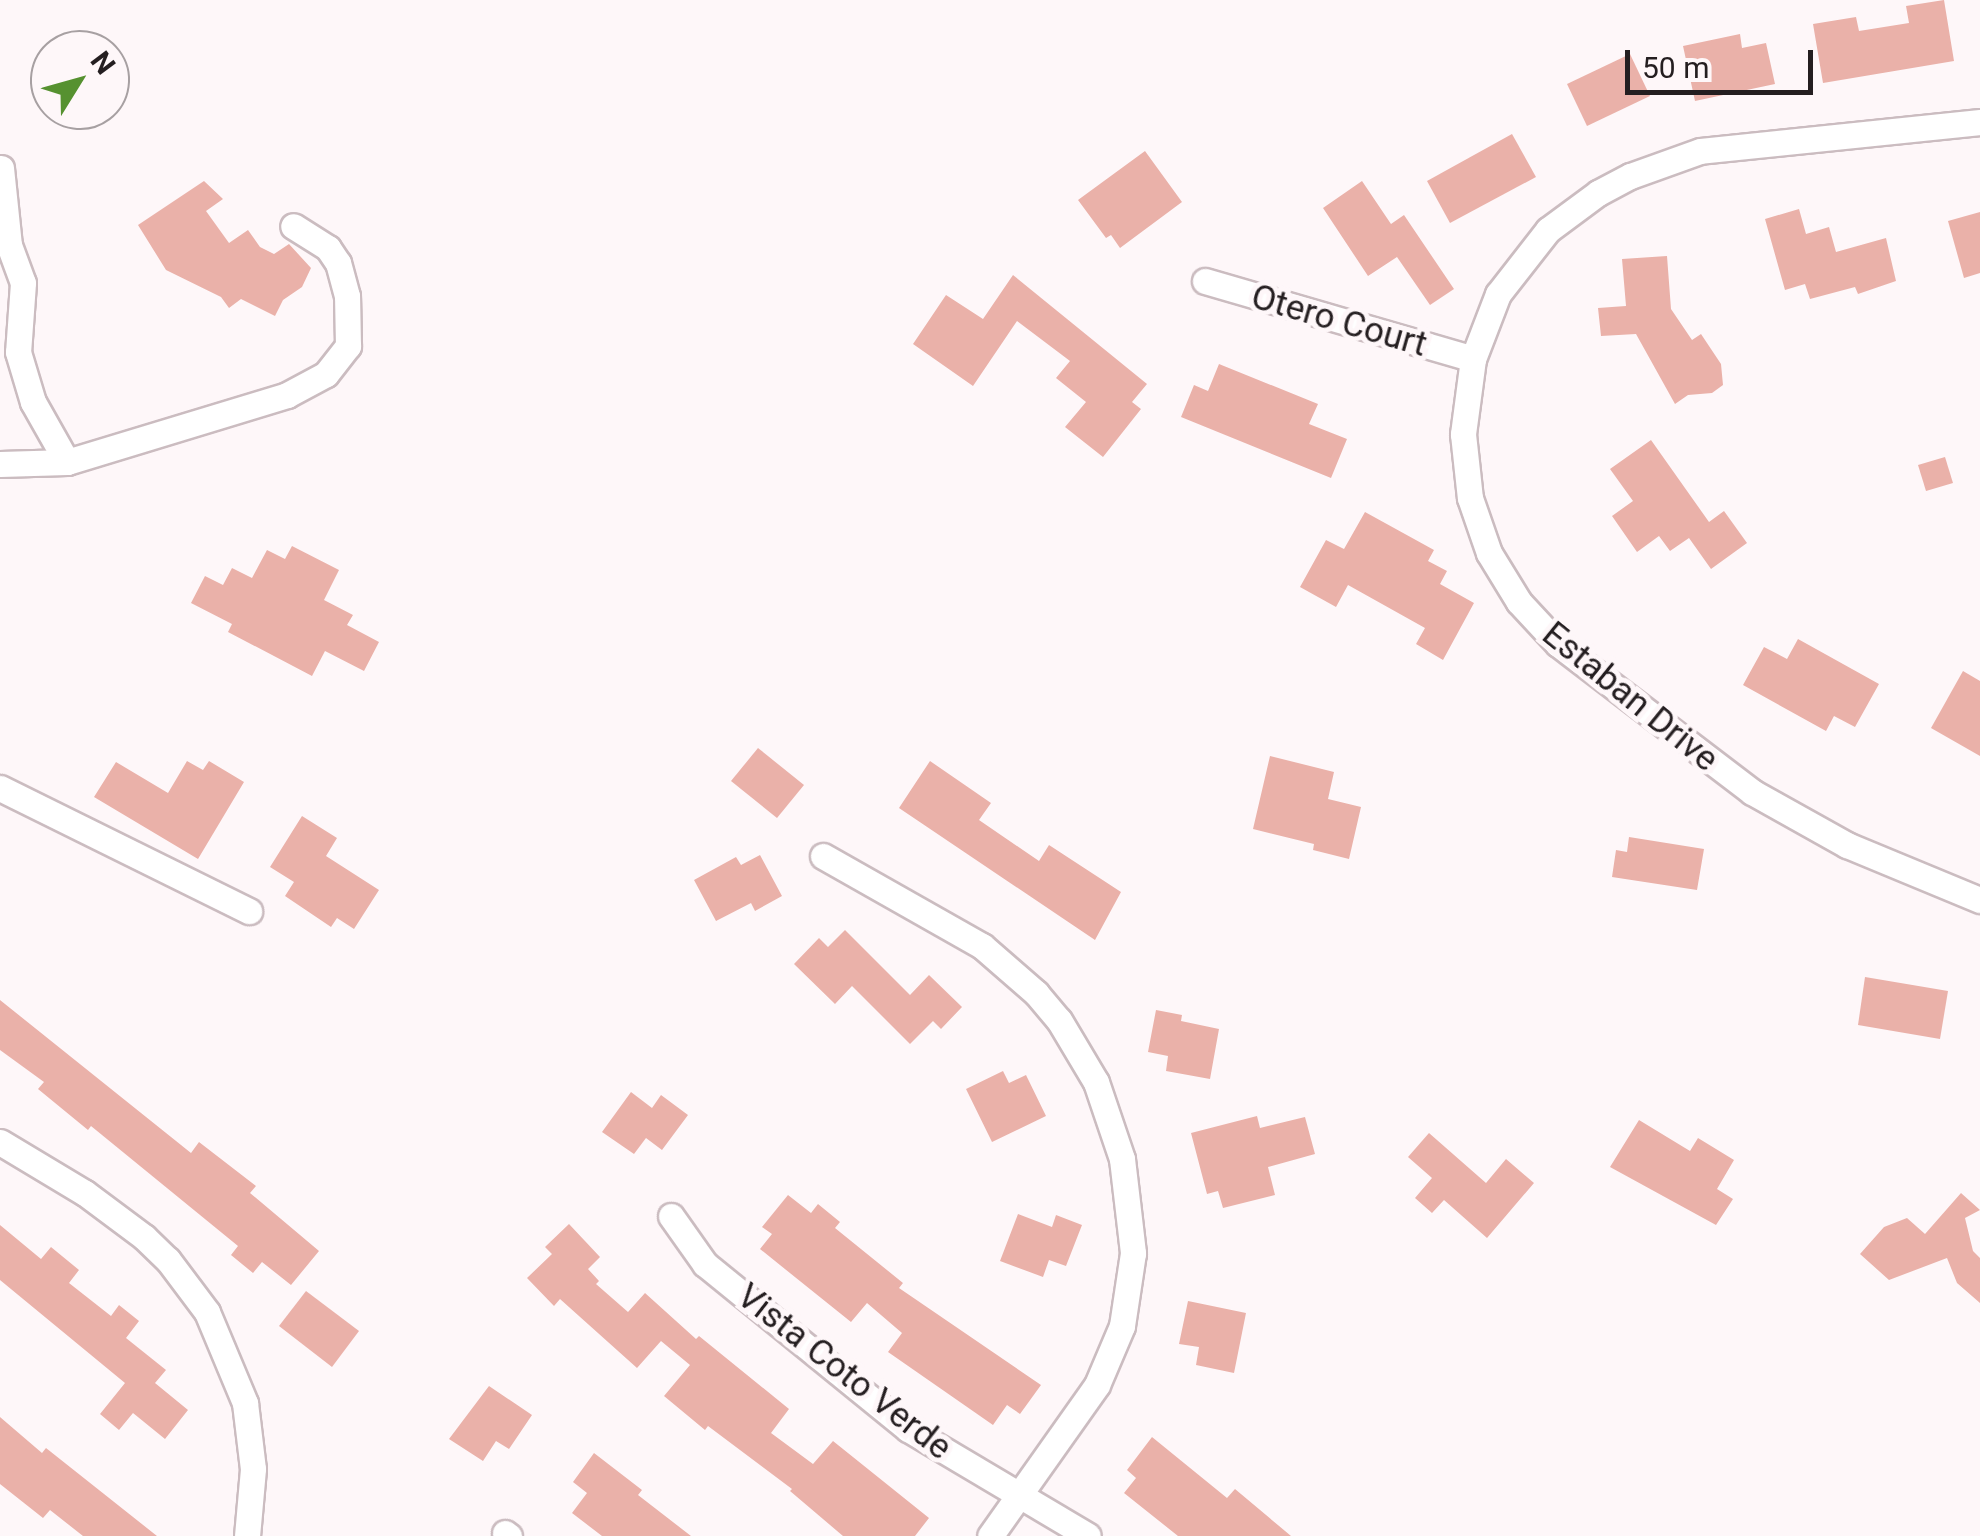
<!DOCTYPE html>
<html>
<head>
<meta charset="utf-8">
<style>
  body { margin:0 }
  #map { position:relative; width:1980px; height:1536px; overflow:hidden; background:#fef7f9; font-family:Roboto,sans-serif }
  div>[style] { position:absolute }
  [style*='--x'] { left:calc(var(--x)*1px); top:calc(var(--y)*1px); width:calc(var(--w)*1px); rotate:calc(var(--a)*1deg) }
  .building>* { inset:0; background:#eab1a9 }
  .roads { filter:drop-shadow(2px 0 #cbbcc0) drop-shadow(-2px 0 #cbbcc0) drop-shadow(0 2px #cbbcc0) drop-shadow(0 -2px #cbbcc0) }
  .minor>* { height:25px; margin:-12.5px; padding:0 12.5px; transform-origin:12.5px; border-radius:12.5px; background:#fff }
  span { translate:-50% -50%; white-space:nowrap; text-align:center; line-height:1.15; -webkit-text-stroke:10px #fef7f9; paint-order:stroke }
  .street-label { font-size:35px; color:#241e20 }
  .north { position:absolute; left:30px; top:30px; width:100px; height:100px; box-sizing:border-box; background:#fef7f9; border:2px solid #a7a0a2; border-radius:50%; rotate:53deg; font-size:28px; font-weight:700; line-height:40px; text-align:center; color:#241e20 }
  .north::after { content:''; display:block; margin:auto; width:35px; height:45px; background:#569130; clip-path:polygon(50% 0,100% 100%,50% 72%,0 100%) }
  .scale { position:absolute; left:1625px; top:50px; width:188px; height:45px; box-sizing:border-box; border:5px solid #241e20; border-top:0; padding-left:12px; font-size:30px; line-height:35px; white-space:nowrap; color:#241e20; -webkit-text-stroke:8px #fef7f9; paint-order:stroke }
</style>
</head>
<body>
<div id="map">
  <div class="building">
    <div style="clip-path:polygon(1944px 0,1954px 61px,1823px 83px,1813px 24px,1856px 17px,1859px 31px,1909px 23px,1906px 6px)"></div>
    <div style="clip-path:polygon(1740px 34px,1742px 48px,1766px 43px,1775px 84px,1695px 101px,1683px 46px)"></div>
    <div style="clip-path:polygon(1630px 54px,1650px 96px,1587px 126px,1567px 84px)"></div>
    <div style="clip-path:polygon(1512px 134px,1536px 177px,1450px 223px,1427px 181px)"></div>
    <div style="clip-path:polygon(1145px 151px,1182px 202px,1120px 248px,1111px 235px,1106px 238px,1078px 200px)"></div>
    <div style="clip-path:polygon(204px 181px,223px 199px,206px 211px,229px 243px,248px 230px,260px 247px,274px 254px,289px 244px,311px 268px,302px 287px,283px 300px,275px 316px,241px 299px,229px 308px,221px 297px,166px 270px,138px 225px)"></div>
    <div style="clip-path:polygon(1362px 181px,1391px 224px,1404px 215px,1454px 289px,1430px 305px,1397px 257px,1368px 276px,1323px 208px)"></div>
    <div style="clip-path:polygon(1799px 209px,1806px 234px,1829px 227px,1836px 252px,1886px 238px,1896px 281px,1858px 294px,1855px 287px,1810px 299px,1805px 284px,1785px 290px,1765px 219px)"></div>
    <div style="clip-path:polygon(1980px 212px,1980px 273px,1964px 278px,1948px 221px)"></div>
    <div style="clip-path:polygon(1667px 256px,1671px 309px,1692px 340px,1701px 334px,1721px 364px,1723px 385px,1712px 393px,1688px 395px,1675px 404px,1636px 334px,1601px 336px,1598px 308px,1626px 306px,1622px 259px)"></div>
    <div style="clip-path:polygon(1013px 275px,1147px 384px,1132px 402px,1141px 409px,1103px 457px,1065px 427px,1086px 402px,1056px 378px,1070px 361px,1017px 321px,973px 386px,913px 344px,946px 295px,983px 319px)"></div>
    <div style="clip-path:polygon(1219px 364px,1318px 404px,1309px 424px,1347px 439px,1331px 478px,1181px 417px,1194px 385px,1208px 391px)"></div>
    <div style="clip-path:polygon(1651px 440px,1709px 522px,1724px 511px,1747px 543px,1711px 569px,1689px 538px,1670px 551px,1659px 536px,1637px 552px,1612px 516px,1633px 501px,1610px 469px)"></div>
    <div style="clip-path:polygon(1945px 457px,1953px 483px,1926px 491px,1918px 465px)"></div>
    <div style="clip-path:polygon(1365px 512px,1434px 550px,1428px 561px,1447px 571px,1440px 584px,1474px 603px,1443px 660px,1416px 644px,1425px 628px,1348px 585px,1336px 607px,1300px 587px,1326px 540px,1344px 549px)"></div>
    <div style="clip-path:polygon(292px 546px,339px 570px,324px 600px,353px 615px,347px 625px,379px 642px,364px 671px,325px 651px,312px 676px,228px 632px,232px 624px,191px 603px,205px 576px,223px 585px,232px 568px,252px 578px,267px 550px,285px 559px)"></div>
    <div style="clip-path:polygon(1798px 639px,1879px 684px,1855px 727px,1834px 716px,1826px 731px,1743px 685px,1764px 647px,1787px 659px)"></div>
    <div style="clip-path:polygon(1963px 671px,1980px 681px,1980px 756px,1931px 728px)"></div>
    <div style="clip-path:polygon(758px 748px,804px 785px,777px 818px,731px 781px)"></div>
    <div style="clip-path:polygon(1270px 756px,1334px 772px,1328px 799px,1361px 807px,1349px 859px,1313px 850px,1314px 844px,1253px 829px)"></div>
    <div style="clip-path:polygon(187px 761px,203px 770px,209px 761px,244px 782px,198px 859px,94px 797px,116px 762px,168px 793px)"></div>
    <div style="clip-path:polygon(930px 761px,991px 803px,979px 820px,1039px 861px,1049px 845px,1121px 892px,1095px 940px,899px 808px)"></div>
    <div style="clip-path:polygon(302px 816px,337px 838px,326px 856px,379px 890px,354px 929px,337px 918px,331px 927px,285px 896px,294px 882px,270px 867px)"></div>
    <div style="clip-path:polygon(1629px 837px,1704px 849px,1697px 890px,1612px 877px,1616px 850px,1627px 852px)"></div>
    <div style="clip-path:polygon(760px 855px,782px 896px,755px 911px,751px 903px,716px 921px,694px 880px,736px 857px,741px 865px)"></div>
    <div style="clip-path:polygon(845px 930px,910px 995px,929px 975px,962px 1007px,941px 1029px,933px 1021px,910px 1044px,852px 986px,835px 1004px,794px 964px,819px 938px,828px 947px)"></div>
    <div style="clip-path:polygon(1865px 977px,1948px 991px,1940px 1039px,1858px 1025px)"></div>
    <div style="clip-path:polygon(0 1000px,191px 1153px,199px 1142px,256px 1186px,250px 1193px,319px 1251px,291px 1285px,262px 1262px,253px 1273px,231px 1255px,238px 1246px,91px 1126px,88px 1130px,38px 1089px,44px 1082px,0 1050px)"></div>
    <div style="clip-path:polygon(1156px 1010px,1182px 1015px,1181px 1021px,1219px 1029px,1210px 1079px,1166px 1071px,1168px 1056px,1148px 1052px)"></div>
    <div style="clip-path:polygon(1003px 1071px,1009px 1083px,1026px 1075px,1046px 1116px,992px 1142px,966px 1089px)"></div>
    <div style="clip-path:polygon(631px 1092px,652px 1108px,661px 1095px,688px 1115px,662px 1150px,646px 1138px,634px 1154px,602px 1132px)"></div>
    <div style="clip-path:polygon(1257px 1116px,1260px 1128px,1305px 1117px,1315px 1154px,1268px 1167px,1275px 1195px,1223px 1208px,1218px 1191px,1207px 1194px,1191px 1133px)"></div>
    <div style="clip-path:polygon(1639px 1120px,1690px 1151px,1698px 1138px,1734px 1160px,1717px 1189px,1733px 1199px,1716px 1225px,1610px 1167px)"></div>
    <div style="clip-path:polygon(1429px 1133px,1486px 1183px,1506px 1159px,1534px 1183px,1487px 1238px,1444px 1200px,1432px 1213px,1415px 1198px,1432px 1178px,1408px 1157px)"></div>
    <div style="clip-path:polygon(1961px 1193px,1980px 1210px,1965px 1218px,1973px 1251px,1980px 1258px,1980px 1303px,1957px 1283px,1947px 1258px,1889px 1280px,1860px 1254px,1884px 1227px,1907px 1218px,1925px 1234px)"></div>
    <div style="clip-path:polygon(788px 1195px,811px 1213px,818px 1204px,840px 1222px,835px 1228px,903px 1283px,899px 1288px,1041px 1385px,1020px 1414px,1007px 1405px,993px 1425px,888px 1352px,902px 1333px,867px 1303px,851px 1322px,760px 1249px,772px 1234px,762px 1227px)"></div>
    <div style="clip-path:polygon(1018px 1214px,1052px 1227px,1056px 1215px,1082px 1225px,1066px 1266px,1049px 1260px,1043px 1277px,1000px 1261px)"></div>
    <div style="clip-path:polygon(569px 1224px,600px 1257px,588px 1269px,599px 1281px,596px 1284px,628px 1312px,645px 1293px,696px 1339px,699px 1336px,789px 1409px,771px 1433px,813px 1464px,833px 1441px,929px 1518px,915px 1536px,843px 1536px,790px 1491px,792px 1489px,708px 1426px,705px 1430px,664px 1396px,690px 1365px,661px 1341px,637px 1368px,560px 1299px,554px 1306px,527px 1278px,552px 1254px,545px 1247px)"></div>
    <div style="clip-path:polygon(0 1225px,41px 1259px,51px 1247px,79px 1270px,69px 1283px,111px 1316px,119px 1305px,139px 1321px,126px 1338px,166px 1370px,155px 1383px,188px 1410px,165px 1439px,133px 1413px,119px 1430px,100px 1414px,125px 1383px,0 1280px)"></div>
    <div style="clip-path:polygon(306px 1291px,359px 1331px,332px 1367px,279px 1326px)"></div>
    <div style="clip-path:polygon(1188px 1301px,1246px 1313px,1234px 1373px,1196px 1365px,1199px 1347px,1179px 1344px)"></div>
    <div style="clip-path:polygon(489px 1386px,532px 1415px,509px 1449px,496px 1441px,483px 1461px,449px 1439px)"></div>
    <div style="clip-path:polygon(0 1417px,42px 1453px,46px 1448px,157px 1536px,83px 1536px,50px 1510px,43px 1518px,0 1484px)"></div>
    <div style="clip-path:polygon(1152px 1437px,1227px 1498px,1235px 1489px,1291px 1536px,1178px 1536px,1124px 1493px,1136px 1478px,1127px 1470px)"></div>
    <div style="clip-path:polygon(594px 1453px,642px 1490px,638px 1495px,691px 1536px,602px 1536px,572px 1513px,587px 1493px,573px 1482px)"></div>
  </div>
  <div class="roads">
    <div class="minor">
      <div style="--x:1980;--y:122;--w:281;--a:174.1"></div>
      <div style="--x:1700;--y:151;--w:74;--a:160.3"></div>
      <div style="--x:1630;--y:176;--w:36;--a:152"></div>
      <div style="--x:1598;--y:193;--w:62;--a:143.5"></div>
      <div style="--x:1548;--y:230;--w:81;--a:128"></div>
      <div style="--x:1498;--y:294;--w:70;--a:111"></div>
      <div style="--x:1473;--y:359;--w:76;--a:97.6"></div>
      <div style="--x:1463;--y:434;--w:64;--a:83.8"></div>
      <div style="--x:1470;--y:498;--w:58;--a:70.9"></div>
      <div style="--x:1489;--y:553;--w:57;--a:58.5"></div>
      <div style="--x:1519;--y:602;--w:57;--a:47.1"></div>
      <div style="--x:1558;--y:644;--w:244;--a:37.3"></div>
      <div style="--x:1752;--y:792;--w:109;--a:29.2"></div>
      <div style="--x:1847;--y:845;--w:144;--a:22.5"></div>
      <div style="--x:1;--y:168;--w:77;--a:84.1"></div>
      <div style="--x:9;--y:245;--w:40;--a:69.8"></div>
      <div style="--x:23;--y:283;--w:69;--a:94.1"></div>
      <div style="--x:18;--y:352;--w:52;--a:73.3"></div>
      <div style="--x:33;--y:402;--w:69;--a:60.5"></div>
      <div style="--x:1205;--y:281;--w:279;--a:16.2"></div>
      <div style="--x:0;--y:464;--w:67;--a:-1.7"></div>
      <div style="--x:67;--y:462;--w:230;--a:-16.9"></div>
      <div style="--x:287;--y:395;--w:44;--a:-28.3"></div>
      <div style="--x:326;--y:374;--w:36;--a:-52"></div>
      <div style="--x:348;--y:346;--w:50;--a:-91.1"></div>
      <div style="--x:347;--y:296;--w:34;--a:-105"></div>
      <div style="--x:338;--y:263;--w:18;--a:-124"></div>
      <div style="--x:328;--y:248;--w:41;--a:-147.8"></div>
      <div style="--x:0;--y:788;--w:278;--a:26.3"></div>
      <div style="--x:823;--y:856;--w:183;--a:29.5"></div>
      <div style="--x:982;--y:946;--w:72;--a:41"></div>
      <div style="--x:1036;--y:993;--w:35;--a:50"></div>
      <div style="--x:1059;--y:1020;--w:72;--a:59.2"></div>
      <div style="--x:1096;--y:1082;--w:81;--a:71.3"></div>
      <div style="--x:1122;--y:1159;--w:95;--a:83.3"></div>
      <div style="--x:1133;--y:1253;--w:74;--a:98.6"></div>
      <div style="--x:1122;--y:1326;--w:64;--a:113"></div>
      <div style="--x:1097;--y:1385;--w:185;--a:125.3"></div>
      <div style="--x:0;--y:1142;--w:99;--a:31"></div>
      <div style="--x:85;--y:1193;--w:74;--a:36.7"></div>
      <div style="--x:144;--y:1237;--w:33;--a:44"></div>
      <div style="--x:168;--y:1260;--w:65;--a:53.1"></div>
      <div style="--x:207;--y:1312;--w:99;--a:67.3"></div>
      <div style="--x:245;--y:1403;--w:66;--a:83.1"></div>
      <div style="--x:253;--y:1469;--w:67;--a:95.1"></div>
      <div style="--x:671;--y:1216;--w:59;--a:54.7"></div>
      <div style="--x:705;--y:1264;--w:262;--a:39.1"></div>
      <div style="--x:908;--y:1429;--w:209;--a:30.7"></div>
      <div style="--x:505;--y:1533;--w:5;--a:37"></div>
    </div>
  </div>
  <div class="street-label">
    <span style="left:1339px;top:321px;rotate:16deg">Otero Court</span>
    <span style="left:1630px;top:697px;rotate:39deg">Estaban Drive</span>
    <span style="left:844px;top:1372px;rotate:38deg">Vista Coto Verde</span>
  </div>
  <div class="north">N</div>
  <div class="scale">50 m</div>
</div>
</body>
</html>
